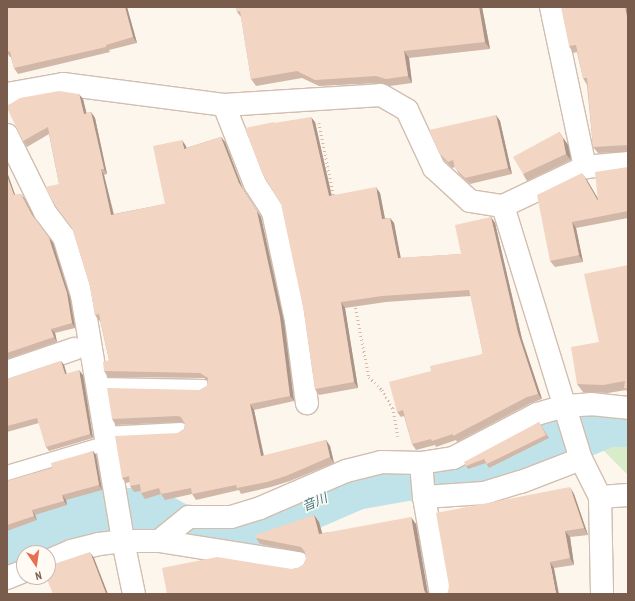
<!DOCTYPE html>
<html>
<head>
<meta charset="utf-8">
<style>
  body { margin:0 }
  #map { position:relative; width:635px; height:601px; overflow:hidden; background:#fdf6ec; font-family:"PT Sans Narrow","Noto Sans JP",sans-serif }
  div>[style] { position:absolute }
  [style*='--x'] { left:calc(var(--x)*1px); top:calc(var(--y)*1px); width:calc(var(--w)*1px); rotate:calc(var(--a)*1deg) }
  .green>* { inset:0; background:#d8ecc9 }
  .river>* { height:50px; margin:-25px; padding:0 25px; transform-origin:25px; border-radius:25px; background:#bfe3e8 }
  .path>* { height:2.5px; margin-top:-1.25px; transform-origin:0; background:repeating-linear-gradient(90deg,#d9b8a5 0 1px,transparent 0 4px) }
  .roads { filter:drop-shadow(1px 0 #d1beb0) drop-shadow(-1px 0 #d1beb0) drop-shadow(0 1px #d1beb0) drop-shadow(0 -1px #d1beb0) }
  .service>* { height:14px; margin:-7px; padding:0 7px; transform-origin:7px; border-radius:7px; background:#fff }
  .minor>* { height:22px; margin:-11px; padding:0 11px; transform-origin:11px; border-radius:11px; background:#fff }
  .wall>* { inset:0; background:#d1b7a8 }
  .shaded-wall>* { inset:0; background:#aa9588 }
  .building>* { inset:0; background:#f3d5c3 }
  span { translate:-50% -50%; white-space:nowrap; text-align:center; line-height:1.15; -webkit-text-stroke:3px #fffaf3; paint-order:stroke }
  .water-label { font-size:13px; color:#437c86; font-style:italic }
  .frame { position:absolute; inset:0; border:8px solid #7a5c4d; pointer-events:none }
  .north { position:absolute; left:16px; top:545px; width:40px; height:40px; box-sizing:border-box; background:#fffaf3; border:1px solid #cabbb1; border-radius:50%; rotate:167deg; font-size:11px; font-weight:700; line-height:16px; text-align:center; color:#7a5c4d }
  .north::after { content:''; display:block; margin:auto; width:14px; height:18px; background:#e76f51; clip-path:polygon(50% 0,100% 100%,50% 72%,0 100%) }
</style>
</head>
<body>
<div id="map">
  <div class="green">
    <div style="clip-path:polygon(617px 432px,628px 435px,628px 475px,592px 439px)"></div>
  </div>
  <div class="river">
    <div style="--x:7;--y:556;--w:72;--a:-28.4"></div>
    <div style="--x:70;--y:522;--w:34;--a:-14"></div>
    <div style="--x:103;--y:514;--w:26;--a:-2"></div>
    <div style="--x:129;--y:513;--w:25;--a:5"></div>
    <div style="--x:154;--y:515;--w:26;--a:29"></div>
    <div style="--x:177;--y:528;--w:46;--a:7.4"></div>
    <div style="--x:223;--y:534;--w:41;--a:-12.7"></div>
    <div style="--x:263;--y:525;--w:101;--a:-23.3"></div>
    <div style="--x:356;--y:485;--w:52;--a:-10"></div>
    <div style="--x:407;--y:476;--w:70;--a:-2.5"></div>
    <div style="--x:477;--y:473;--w:37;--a:-16"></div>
    <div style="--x:513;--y:463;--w:103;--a:-23.6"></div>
    <div style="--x:607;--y:422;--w:21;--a:0"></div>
  </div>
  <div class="path">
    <div style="--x:319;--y:123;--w:76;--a:78.5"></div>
    <div style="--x:355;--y:304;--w:74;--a:79.1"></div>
    <div style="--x:369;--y:377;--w:18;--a:45"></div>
    <div style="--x:382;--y:390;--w:21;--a:59"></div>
    <div style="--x:393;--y:408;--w:29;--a:80"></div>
  </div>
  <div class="roads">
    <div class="service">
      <div style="--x:97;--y:385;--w:107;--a:1.1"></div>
      <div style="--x:105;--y:434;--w:76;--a:-3"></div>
      <div style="--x:7;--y:473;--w:104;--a:-16.7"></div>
    </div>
    <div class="minor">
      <div style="--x:551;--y:7;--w:164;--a:78"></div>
      <div style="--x:7;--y:94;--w:57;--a:-10.1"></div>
      <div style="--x:63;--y:84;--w:162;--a:7.4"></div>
      <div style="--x:224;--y:105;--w:157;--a:-3.6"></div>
      <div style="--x:381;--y:95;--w:30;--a:30"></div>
      <div style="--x:407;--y:110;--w:64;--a:65"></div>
      <div style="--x:434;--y:168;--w:49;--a:42.5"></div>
      <div style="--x:470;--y:201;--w:33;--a:9"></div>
      <div style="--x:503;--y:206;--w:91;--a:-25.4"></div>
      <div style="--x:585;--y:167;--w:43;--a:-5.3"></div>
      <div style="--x:224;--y:105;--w:85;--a:68.6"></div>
      <div style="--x:255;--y:184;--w:33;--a:57"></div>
      <div style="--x:273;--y:212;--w:110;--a:78"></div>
      <div style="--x:296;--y:320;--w:84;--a:82.5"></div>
      <div style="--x:7;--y:135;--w:86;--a:63.7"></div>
      <div style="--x:45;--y:212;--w:31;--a:53"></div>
      <div style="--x:64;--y:237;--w:61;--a:72.8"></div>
      <div style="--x:82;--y:295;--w:249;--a:80.5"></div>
      <div style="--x:123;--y:541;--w:54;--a:78.3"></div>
      <div style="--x:503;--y:206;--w:265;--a:72.9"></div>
      <div style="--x:581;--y:459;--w:42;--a:63.4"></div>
      <div style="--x:600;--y:497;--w:97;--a:88.8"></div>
      <div style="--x:7;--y:372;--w:71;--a:-18.9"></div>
      <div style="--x:421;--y:463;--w:34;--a:85"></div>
      <div style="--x:424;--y:497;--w:98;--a:80.1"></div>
      <div style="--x:424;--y:497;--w:60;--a:-3.8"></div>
      <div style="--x:484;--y:493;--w:39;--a:-17"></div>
      <div style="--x:521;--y:482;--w:64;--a:-21"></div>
      <div style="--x:600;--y:497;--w:28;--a:-4"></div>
      <div style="--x:159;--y:541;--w:38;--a:-39"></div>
      <div style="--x:189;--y:517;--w:42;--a:0"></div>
      <div style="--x:231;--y:517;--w:30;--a:-17"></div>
      <div style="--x:260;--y:508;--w:94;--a:-23.3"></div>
      <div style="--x:346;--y:471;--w:36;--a:-14"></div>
      <div style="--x:381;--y:462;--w:40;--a:1.4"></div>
      <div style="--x:421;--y:463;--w:32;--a:-9"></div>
      <div style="--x:453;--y:458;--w:95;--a:-27.6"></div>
      <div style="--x:537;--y:414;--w:29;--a:-16"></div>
      <div style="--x:565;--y:406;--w:26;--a:-4"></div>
      <div style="--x:591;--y:404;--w:37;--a:6"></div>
      <div style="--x:48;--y:561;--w:25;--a:-23"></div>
      <div style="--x:71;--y:551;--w:29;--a:-14"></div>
      <div style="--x:99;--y:544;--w:24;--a:-7"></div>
      <div style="--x:123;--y:541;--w:36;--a:0"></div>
      <div style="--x:159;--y:541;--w:141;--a:9"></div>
      <div style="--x:7;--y:578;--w:18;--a:-22"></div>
    </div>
  </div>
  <div class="wall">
    <div style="clip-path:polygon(7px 7px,127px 7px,137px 43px,109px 50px,110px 52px,18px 74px,14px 68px,11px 57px,10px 57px,7px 53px)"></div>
    <div style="clip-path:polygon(236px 7px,482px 7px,490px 49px,409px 58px,412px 83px,390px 86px,380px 83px,319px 86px,302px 78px,256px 86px,251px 79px,241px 17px,237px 12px)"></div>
    <div style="clip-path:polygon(628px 7px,628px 152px,598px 153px,593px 147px,587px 85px,583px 78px,577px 52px,573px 53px,569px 46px)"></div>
    <div style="clip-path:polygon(83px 99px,86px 113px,91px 112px,95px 118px,107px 174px,104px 175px,114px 214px,165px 204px,186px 146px,186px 148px,221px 137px,225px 142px,243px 189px,261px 217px,284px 322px,294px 401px,254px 410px,264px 456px,326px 440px,330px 446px,334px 463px,290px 481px,271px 487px,241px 494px,239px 490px,196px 500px,192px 494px,165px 500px,161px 494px,145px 499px,141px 493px,141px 491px,134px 492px,130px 486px,130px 482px,126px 483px,122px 478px,178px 433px,184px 429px,185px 424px,185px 423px,181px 422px,116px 425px,112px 419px,200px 390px,207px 386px,207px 381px,204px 378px,108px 377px,104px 371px,109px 360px,100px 320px,99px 321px,95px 315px,90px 286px,59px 184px,49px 134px,27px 147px,23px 141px)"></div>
    <div style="clip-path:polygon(496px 115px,500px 121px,512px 174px,470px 184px,459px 174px,455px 167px,452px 168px,444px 160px,440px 154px)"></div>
    <div style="clip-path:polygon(315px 122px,332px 196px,380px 193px,385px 218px,390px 218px,394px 223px,400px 258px,461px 254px,491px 217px,495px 223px,522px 339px,542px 399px,531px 403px,457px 442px,456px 440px,436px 447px,435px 445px,416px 450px,412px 444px,404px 416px,401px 417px,397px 412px,431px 371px,483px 354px,471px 296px,386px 302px,345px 308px,358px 388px,319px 395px,315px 389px,304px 312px,275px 123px)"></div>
    <div style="clip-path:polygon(559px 132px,568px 145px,571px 160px,527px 181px,523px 174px)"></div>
    <div style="clip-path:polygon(628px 167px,628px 218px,576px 228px,583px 262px,555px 267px,550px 261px,587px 180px,598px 199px)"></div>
    <div style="clip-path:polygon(7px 172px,15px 195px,21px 194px,24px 198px,34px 218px,53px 243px,70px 298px,75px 328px,55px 333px,57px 342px,7px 359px)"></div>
    <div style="clip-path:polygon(628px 265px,628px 393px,626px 390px,608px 393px,583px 392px,577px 384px,599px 342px)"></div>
    <div style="clip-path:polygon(61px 361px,64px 365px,67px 374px,83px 375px,93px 438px,49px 451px,46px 447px,39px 423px,7px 432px,7px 379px)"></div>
    <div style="clip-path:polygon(539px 422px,549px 438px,489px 468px,486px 463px,468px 469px,466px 466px)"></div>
    <div style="clip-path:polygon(93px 451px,96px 455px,102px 490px,66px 500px,67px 505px,35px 515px,37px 520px,7px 531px,7px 480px,8px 481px,52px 468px)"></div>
    <div style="clip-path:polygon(574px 494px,588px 535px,570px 537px,574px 565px,554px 568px,447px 594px)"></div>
    <div style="clip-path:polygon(314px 515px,319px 522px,322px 533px,416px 524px,428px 594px,292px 569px,298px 568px,303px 565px,306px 559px,305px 553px,260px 544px,256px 538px)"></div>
  </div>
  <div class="shaded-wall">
    <div style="clip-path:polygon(125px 7px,127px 7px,137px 43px,133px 37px)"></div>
    <div style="clip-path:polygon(479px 7px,482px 7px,490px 49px,485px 42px)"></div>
    <div style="clip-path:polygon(625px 7px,628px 7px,628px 22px)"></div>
    <div style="clip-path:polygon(404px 51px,409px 58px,412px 83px,408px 76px)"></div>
    <div style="clip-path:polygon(79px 94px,83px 99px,88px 119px,84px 114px)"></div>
    <div style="clip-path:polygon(91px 112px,95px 118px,107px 174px,104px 169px)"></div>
    <div style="clip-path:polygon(496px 115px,500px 121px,512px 174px,508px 168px)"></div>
    <div style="clip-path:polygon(311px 117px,315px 122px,333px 202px,329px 196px)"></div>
    <div style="clip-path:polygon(559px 132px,568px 145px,571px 160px,566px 154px)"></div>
    <div style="clip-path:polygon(221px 137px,225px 142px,243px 189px,261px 217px,284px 322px,294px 401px,290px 396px)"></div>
    <div style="clip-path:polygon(182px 140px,186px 146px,188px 154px,184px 149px)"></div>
    <div style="clip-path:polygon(101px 169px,104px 175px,115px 221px,111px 215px)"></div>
    <div style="clip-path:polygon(7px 172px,17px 200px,14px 195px,7px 176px)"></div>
    <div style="clip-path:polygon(582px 173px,587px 180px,603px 207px,598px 201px)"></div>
    <div style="clip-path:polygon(376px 187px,380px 193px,386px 225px,382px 219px)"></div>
    <div style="clip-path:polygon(21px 194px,24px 198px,35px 219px,32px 215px)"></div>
    <div style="clip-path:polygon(491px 217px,495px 223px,522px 339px,542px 399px,538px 394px,518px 333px)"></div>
    <div style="clip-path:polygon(390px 218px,394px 223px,402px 264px,398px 258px)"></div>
    <div style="clip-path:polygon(572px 222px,576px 228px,583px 262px,579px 255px)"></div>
    <div style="clip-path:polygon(49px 238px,53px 243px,70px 298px,75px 328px,72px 323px)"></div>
    <div style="clip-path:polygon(341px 302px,345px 308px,358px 388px,354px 382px)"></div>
    <div style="clip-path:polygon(51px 329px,55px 333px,57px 342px,54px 337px)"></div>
    <div style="clip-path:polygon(61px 361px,64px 365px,68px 379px,65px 374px)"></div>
    <div style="clip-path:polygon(79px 370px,83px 375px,93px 438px,90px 434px)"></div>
    <div style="clip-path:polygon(250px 404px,254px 410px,265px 462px,261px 456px)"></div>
    <div style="clip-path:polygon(326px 440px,330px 446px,334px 463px,330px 457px)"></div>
    <div style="clip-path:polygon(93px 451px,96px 455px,102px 490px,99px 485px)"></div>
    <div style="clip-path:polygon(570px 487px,574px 494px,588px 535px,584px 528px)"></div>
    <div style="clip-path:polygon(62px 495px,66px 500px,67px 505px,64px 501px)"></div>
    <div style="clip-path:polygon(32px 510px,35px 515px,37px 520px,34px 516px)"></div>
    <div style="clip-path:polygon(314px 515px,319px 522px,324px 540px,319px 534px)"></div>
    <div style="clip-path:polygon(411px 517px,416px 524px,428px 594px,426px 594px,424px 590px)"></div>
    <div style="clip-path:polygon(565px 531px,570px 537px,574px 565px,570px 558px)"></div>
    <div style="clip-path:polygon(90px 552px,94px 558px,108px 594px,106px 594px)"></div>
    <div style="clip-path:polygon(550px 562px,554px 568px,559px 594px,556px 594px)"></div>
  </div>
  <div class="building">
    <div style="clip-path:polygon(7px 7px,125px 7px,133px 37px,106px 45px,106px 47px,14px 68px,10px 51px,7px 52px)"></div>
    <div style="clip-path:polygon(236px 7px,479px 7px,485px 42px,404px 51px,408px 76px,386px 79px,376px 76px,315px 80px,297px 71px,251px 79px,240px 11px,237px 12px)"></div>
    <div style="clip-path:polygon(561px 7px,625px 7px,628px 22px,628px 145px,593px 147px,587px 78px,583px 78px,576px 45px,569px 46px)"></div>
    <div style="clip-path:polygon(59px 91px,79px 94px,84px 114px,91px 112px,104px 169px,101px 169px,111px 215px,165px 204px,153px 146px,182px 140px,184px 149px,221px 137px,239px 183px,257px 211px,280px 317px,290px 396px,250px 404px,261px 456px,326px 440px,330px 457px,286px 476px,267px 482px,237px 488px,236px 485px,192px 494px,191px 488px,161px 494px,159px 488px,141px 493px,140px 484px,130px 486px,129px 476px,122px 478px,115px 436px,178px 433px,184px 429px,185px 424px,181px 417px,177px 416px,112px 419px,107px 388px,200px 390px,207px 386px,208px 378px,200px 373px,104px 371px,103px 362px,109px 360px,99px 314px,95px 315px,90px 286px,72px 228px,52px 200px,45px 187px,59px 184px,48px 127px,23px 141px,7px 108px,7px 106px,20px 98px)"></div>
    <div style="clip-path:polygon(496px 115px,508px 168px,465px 178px,455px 168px,453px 160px,448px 162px,440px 154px,429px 130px)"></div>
    <div style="clip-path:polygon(311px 117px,329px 196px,376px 187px,382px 219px,390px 218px,398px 258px,461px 254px,455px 225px,491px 217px,518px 333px,538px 394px,527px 397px,453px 436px,453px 434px,432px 441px,431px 439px,412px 444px,403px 410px,397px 412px,389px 382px,431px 371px,430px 366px,483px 354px,469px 290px,382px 296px,341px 302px,354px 382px,315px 389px,304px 312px,281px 204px,262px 173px,245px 128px,274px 122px,274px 123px)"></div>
    <div style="clip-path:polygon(559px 132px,563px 138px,566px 154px,523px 174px,513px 157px)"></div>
    <div style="clip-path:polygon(628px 167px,628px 211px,572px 222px,579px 255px,550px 261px,537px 195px,582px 173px,598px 201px,595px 172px)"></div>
    <div style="clip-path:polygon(7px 176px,14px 195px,21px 194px,32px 215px,49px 238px,67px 293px,72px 323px,51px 329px,54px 337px,7px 353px)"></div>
    <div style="clip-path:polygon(628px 265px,628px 389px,624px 388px,625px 381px,603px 385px,577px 384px,571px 347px,599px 342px,584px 274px)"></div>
    <div style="clip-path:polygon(61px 361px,65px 374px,79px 370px,90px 434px,46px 447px,37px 418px,7px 426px,7px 379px)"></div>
    <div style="clip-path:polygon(539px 422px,546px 435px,487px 464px,484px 459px,466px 466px,464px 462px)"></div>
    <div style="clip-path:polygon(93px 451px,99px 485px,62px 495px,64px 501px,32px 510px,34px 516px,7px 525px,7px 481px,52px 468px,51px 463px)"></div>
    <div style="clip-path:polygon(570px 487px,584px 528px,565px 531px,570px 558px,550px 562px,556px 594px,447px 594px,448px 591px,449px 586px,436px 513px)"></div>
    <div style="clip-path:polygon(627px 513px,628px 513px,628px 538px)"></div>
    <div style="clip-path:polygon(314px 515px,319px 534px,411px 517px,424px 590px,426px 594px,167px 594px,162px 568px,217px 557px,292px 569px,298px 568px,303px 565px,306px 559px,305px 552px,301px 547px,256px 538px,255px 535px)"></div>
    <div style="clip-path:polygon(90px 552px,106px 594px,53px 594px,46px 577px,48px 577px,48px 566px)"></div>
  </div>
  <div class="water-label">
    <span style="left:315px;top:503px;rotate:-23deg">音川</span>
  </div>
  <div class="frame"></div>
  <div class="north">N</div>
</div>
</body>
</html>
